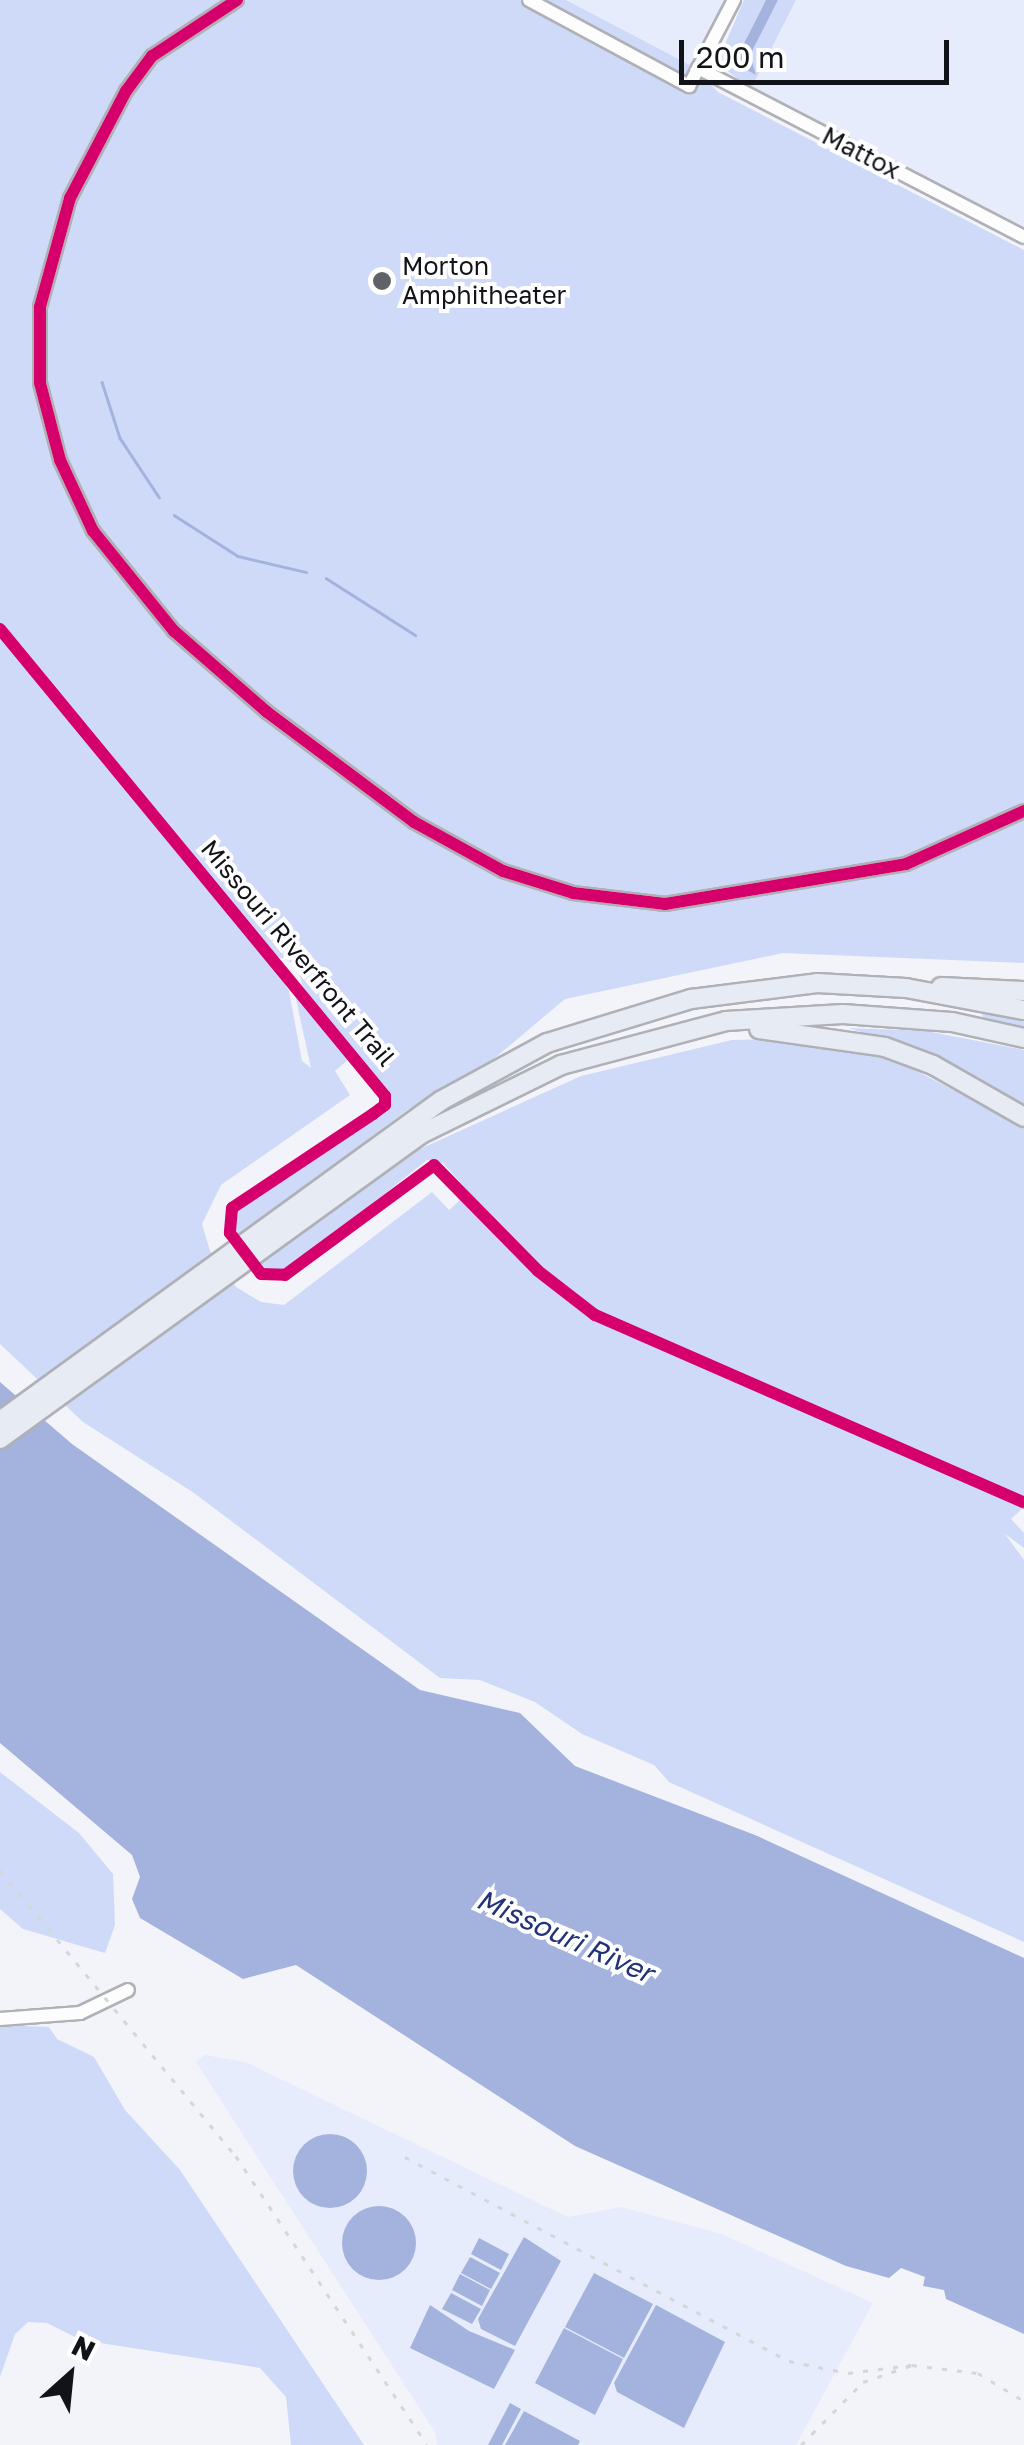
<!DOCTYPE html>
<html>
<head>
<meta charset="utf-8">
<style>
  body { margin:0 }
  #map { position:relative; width:1024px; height:2445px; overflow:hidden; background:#f2f4fa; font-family:"Golos Text",sans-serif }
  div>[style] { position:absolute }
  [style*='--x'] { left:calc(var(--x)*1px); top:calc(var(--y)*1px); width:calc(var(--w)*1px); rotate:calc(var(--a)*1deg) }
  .built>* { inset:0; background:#e6ecfb }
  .green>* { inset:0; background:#cfdaf9 }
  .water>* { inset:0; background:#a4b3de }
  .round { border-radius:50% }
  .stream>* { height:2.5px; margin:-1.25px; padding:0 1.25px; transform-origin:1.25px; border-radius:1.25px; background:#a4b3de }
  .roads { filter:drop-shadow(2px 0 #afb1b6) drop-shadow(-2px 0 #afb1b6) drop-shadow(0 2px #afb1b6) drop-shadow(0 -2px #afb1b6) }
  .minor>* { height:12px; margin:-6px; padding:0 6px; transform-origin:6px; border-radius:6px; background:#fdfdfe }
  .highway>* { height:18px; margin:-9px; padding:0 9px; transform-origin:9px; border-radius:9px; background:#e7ebf4 }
  .rail>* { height:2.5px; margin-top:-1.25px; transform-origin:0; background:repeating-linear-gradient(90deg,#d5d6d8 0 5px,transparent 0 15px) }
  .cycleway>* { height:12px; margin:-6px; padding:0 6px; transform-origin:6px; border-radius:6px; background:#d6006c }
  .dots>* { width:28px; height:28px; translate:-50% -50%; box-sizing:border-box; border:5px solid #fff; border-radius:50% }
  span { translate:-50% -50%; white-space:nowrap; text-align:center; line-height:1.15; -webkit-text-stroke:8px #fff; paint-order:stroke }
  .street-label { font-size:25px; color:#111318 }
  .poi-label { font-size:25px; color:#111318 }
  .left { translate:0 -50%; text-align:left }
  .water-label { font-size:28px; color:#223278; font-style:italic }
  .north { position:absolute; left:20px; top:2325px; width:100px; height:100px; -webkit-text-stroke:8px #fff; paint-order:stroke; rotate:27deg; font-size:28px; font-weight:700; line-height:40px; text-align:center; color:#111318 }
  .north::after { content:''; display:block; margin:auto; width:35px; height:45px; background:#111318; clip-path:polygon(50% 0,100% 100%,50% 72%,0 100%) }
  .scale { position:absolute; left:679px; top:40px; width:270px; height:45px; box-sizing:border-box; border:5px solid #111318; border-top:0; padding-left:12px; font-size:30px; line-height:35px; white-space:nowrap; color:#111318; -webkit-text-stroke:8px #fff; paint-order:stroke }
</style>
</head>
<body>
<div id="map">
  <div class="built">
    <div style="clip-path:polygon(566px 0,726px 0,692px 66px)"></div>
    <div style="clip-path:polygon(796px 0,1024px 0,1024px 230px,751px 89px)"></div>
    <div style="clip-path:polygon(205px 2055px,245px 2062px,568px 2217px,621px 2207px,722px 2234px,873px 2303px,796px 2445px,437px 2445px,435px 2432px,196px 2062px)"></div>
  </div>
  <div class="green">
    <div style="clip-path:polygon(0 0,566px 0,692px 66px,718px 92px,1024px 250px,1024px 963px,783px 953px,565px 999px,490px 1062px,407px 1110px,239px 1236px,231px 1222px,240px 1205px,389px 1101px,304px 991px,297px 965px,272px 954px,268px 958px,289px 991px,302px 1061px,311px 1068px,294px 990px,350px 1058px,335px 1071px,350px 1095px,221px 1185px,202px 1224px,210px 1251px,236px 1287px,261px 1302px,284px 1305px,432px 1192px,449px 1210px,469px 1192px,443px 1163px,427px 1160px,295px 1265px,278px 1274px,261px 1268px,257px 1263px,420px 1149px,581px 1076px,732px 1040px,776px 1039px,892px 1058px,1024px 1127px,1024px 1507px,1011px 1519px,1024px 1533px,1024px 1548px,1005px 1534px,1024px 1560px,1024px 1942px,669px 1782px,654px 1765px,582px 1734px,535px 1702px,480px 1680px,440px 1678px,194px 1493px,83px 1422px,0 1344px)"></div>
    <div style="clip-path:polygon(744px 0,766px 0,738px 55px,753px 68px,749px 55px,778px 0,796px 0,751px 89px,717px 63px)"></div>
    <div style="clip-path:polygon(982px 1011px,1024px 1013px,1024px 1031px,983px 1023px)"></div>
    <div style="clip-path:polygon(849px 1028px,926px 1031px,1024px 1050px,1024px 1108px,932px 1056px)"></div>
    <div style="clip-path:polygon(0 1772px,79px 1833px,113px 1874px,115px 1925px,105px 1953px,23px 1929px,0 1909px)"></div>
    <div style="clip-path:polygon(0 2025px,49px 2027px,57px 2039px,94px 2057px,125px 2110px,180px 2170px,364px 2445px,291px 2445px,286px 2397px,260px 2368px,81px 2340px,47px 2323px,28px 2322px,15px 2334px,0 2377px)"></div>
  </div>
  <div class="water">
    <div style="clip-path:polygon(766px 0,778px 0,750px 55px,756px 75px,740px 66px,738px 55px)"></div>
    <div style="clip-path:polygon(0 1382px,72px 1444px,420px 1690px,520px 1713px,575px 1766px,755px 1835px,1024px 1958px,1024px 2334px,946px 2299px,944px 2290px,923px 2286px,925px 2277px,901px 2268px,889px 2278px,846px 2266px,575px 2146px,296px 1965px,243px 1979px,140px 1918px,132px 1899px,140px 1877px,132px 1855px,0 1743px)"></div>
    <div class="round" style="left:293px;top:2134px;width:74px;height:74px"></div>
    <div class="round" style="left:342px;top:2206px;width:74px;height:74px"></div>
    <div style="clip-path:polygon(524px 2237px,561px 2261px,515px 2346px,481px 2329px,478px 2319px)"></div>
    <div style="clip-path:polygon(479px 2238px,509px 2254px,501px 2270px,471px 2254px)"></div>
    <div style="clip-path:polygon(470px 2257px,500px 2273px,491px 2289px,461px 2273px)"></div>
    <div style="clip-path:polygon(594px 2273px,653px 2304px,624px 2358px,565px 2327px)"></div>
    <div style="clip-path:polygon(460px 2274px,490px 2290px,482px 2306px,452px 2290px)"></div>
    <div style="clip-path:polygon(451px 2293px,481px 2309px,472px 2324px,442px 2309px)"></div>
    <div style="clip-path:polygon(430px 2305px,469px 2331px,515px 2350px,494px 2389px,410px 2348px)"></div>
    <div style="clip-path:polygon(656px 2305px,725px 2342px,684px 2428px,617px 2392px,614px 2383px)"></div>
    <div style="clip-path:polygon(564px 2328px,623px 2359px,595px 2415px,535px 2383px)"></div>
    <div style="clip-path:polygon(510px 2403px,521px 2409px,502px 2445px,488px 2445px)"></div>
    <div style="clip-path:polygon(524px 2411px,580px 2441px,578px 2445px,505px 2445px)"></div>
  </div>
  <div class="stream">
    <div style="--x:102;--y:382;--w:59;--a:72.2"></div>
    <div style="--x:120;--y:438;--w:71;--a:56.5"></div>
    <div style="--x:174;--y:515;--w:76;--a:32.6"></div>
    <div style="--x:238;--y:556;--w:70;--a:13.2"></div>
    <div style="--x:326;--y:578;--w:106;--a:32.6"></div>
  </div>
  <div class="roads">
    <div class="minor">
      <div style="--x:237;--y:0;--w:102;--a:146.6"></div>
      <div style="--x:152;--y:56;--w:44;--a:126.6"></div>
      <div style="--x:126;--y:91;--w:121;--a:117.6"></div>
      <div style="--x:70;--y:198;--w:113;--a:105.4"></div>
      <div style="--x:40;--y:307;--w:76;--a:90"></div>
      <div style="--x:40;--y:383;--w:80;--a:75.4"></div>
      <div style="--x:60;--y:460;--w:78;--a:65.1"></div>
      <div style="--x:93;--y:531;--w:129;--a:51"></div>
      <div style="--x:174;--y:631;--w:123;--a:41.1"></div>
      <div style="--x:267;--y:712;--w:184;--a:36.8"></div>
      <div style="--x:414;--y:822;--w:102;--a:28.8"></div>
      <div style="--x:503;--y:871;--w:73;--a:17.4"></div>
      <div style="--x:573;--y:893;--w:93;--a:6.8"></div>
      <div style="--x:665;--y:904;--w:244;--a:-9.4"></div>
      <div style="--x:906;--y:864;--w:129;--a:-24.2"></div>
      <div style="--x:529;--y:0;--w:182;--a:28.3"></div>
      <div style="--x:689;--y:86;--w:97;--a:-62.4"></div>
      <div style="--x:698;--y:68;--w:367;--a:27.4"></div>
      <div style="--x:0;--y:2019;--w:80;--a:-4.3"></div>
      <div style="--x:80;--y:2013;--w:53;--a:-25.6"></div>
    </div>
    <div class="highway">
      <div style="--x:941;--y:987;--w:83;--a:2.8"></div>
      <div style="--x:759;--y:1029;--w:127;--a:8.1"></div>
      <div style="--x:885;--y:1047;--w:51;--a:20.6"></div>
      <div style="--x:933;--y:1065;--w:105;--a:29.7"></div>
      <div style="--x:0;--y:1421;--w:546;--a:-35.99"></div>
      <div style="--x:442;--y:1100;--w:119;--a:-28.5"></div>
      <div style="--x:547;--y:1043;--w:151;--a:-17"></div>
      <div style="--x:691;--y:999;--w:127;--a:-7.2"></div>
      <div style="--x:817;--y:983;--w:89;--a:3.2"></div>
      <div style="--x:906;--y:988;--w:120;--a:10.6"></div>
      <div style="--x:0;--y:1439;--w:520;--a:-35.92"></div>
      <div style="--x:421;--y:1134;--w:156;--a:-26.2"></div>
      <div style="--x:561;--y:1065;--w:171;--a:-14.9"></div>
      <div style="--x:726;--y:1021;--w:117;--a:-3.4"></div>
      <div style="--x:843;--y:1014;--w:109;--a:4.2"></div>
      <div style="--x:952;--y:1022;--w:74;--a:12.5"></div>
    </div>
  </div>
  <div class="rail">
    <div style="--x:0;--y:1870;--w:371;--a:50.5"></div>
    <div style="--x:236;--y:2156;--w:346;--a:56.5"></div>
    <div style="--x:405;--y:2157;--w:435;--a:28"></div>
    <div style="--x:789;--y:2361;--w:60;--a:11.5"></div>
    <div style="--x:848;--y:2373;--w:64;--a:-7.1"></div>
    <div style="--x:801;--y:2445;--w:88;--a:-45.5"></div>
    <div style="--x:863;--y:2382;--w:52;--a:-19.1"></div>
    <div style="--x:912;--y:2365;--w:66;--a:6.9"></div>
    <div style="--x:978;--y:2373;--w:54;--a:31.3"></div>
  </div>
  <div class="cycleway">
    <div style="--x:237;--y:0;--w:102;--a:146.6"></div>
    <div style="--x:152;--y:56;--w:44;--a:126.6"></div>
    <div style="--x:126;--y:91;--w:121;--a:117.6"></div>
    <div style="--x:70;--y:198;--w:113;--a:105.4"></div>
    <div style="--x:40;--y:307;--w:76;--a:90"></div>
    <div style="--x:40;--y:383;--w:80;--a:75.4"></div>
    <div style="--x:60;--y:460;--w:78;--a:65.1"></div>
    <div style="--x:93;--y:531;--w:129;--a:51"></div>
    <div style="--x:174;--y:631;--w:123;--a:41.1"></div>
    <div style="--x:267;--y:712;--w:184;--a:36.8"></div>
    <div style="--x:414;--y:822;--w:102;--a:28.8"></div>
    <div style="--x:503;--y:871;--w:73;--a:17.4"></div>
    <div style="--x:573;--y:893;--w:93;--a:6.8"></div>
    <div style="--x:665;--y:904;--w:244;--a:-9.4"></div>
    <div style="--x:906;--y:864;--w:129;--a:-24.2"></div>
    <div style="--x:0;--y:629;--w:605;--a:50.5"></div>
    <div style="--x:385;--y:1096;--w:9;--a:90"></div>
    <div style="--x:385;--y:1105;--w:15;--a:143"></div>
    <div style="--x:373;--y:1114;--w:169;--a:146.3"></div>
    <div style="--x:232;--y:1208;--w:25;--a:95"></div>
    <div style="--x:230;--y:1233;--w:51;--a:52.9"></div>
    <div style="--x:261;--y:1274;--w:24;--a:2"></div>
    <div style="--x:285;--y:1275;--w:185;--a:-36.4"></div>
    <div style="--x:434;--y:1165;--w:148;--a:45.5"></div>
    <div style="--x:538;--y:1271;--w:72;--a:37.7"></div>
    <div style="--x:595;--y:1315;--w:468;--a:23.6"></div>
  </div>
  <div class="dots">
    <div style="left:382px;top:281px;background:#606267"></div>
  </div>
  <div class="street-label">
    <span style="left:861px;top:153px;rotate:27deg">Mattox</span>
    <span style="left:298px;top:953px;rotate:50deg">Missouri Riverfront Trail</span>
  </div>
  <div class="poi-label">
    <span class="left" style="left:402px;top:281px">Morton<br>Amphitheater</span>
  </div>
  <div class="water-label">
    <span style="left:565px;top:1936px;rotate:24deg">Missouri River</span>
  </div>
  <div class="north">N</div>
  <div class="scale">200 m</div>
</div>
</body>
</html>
